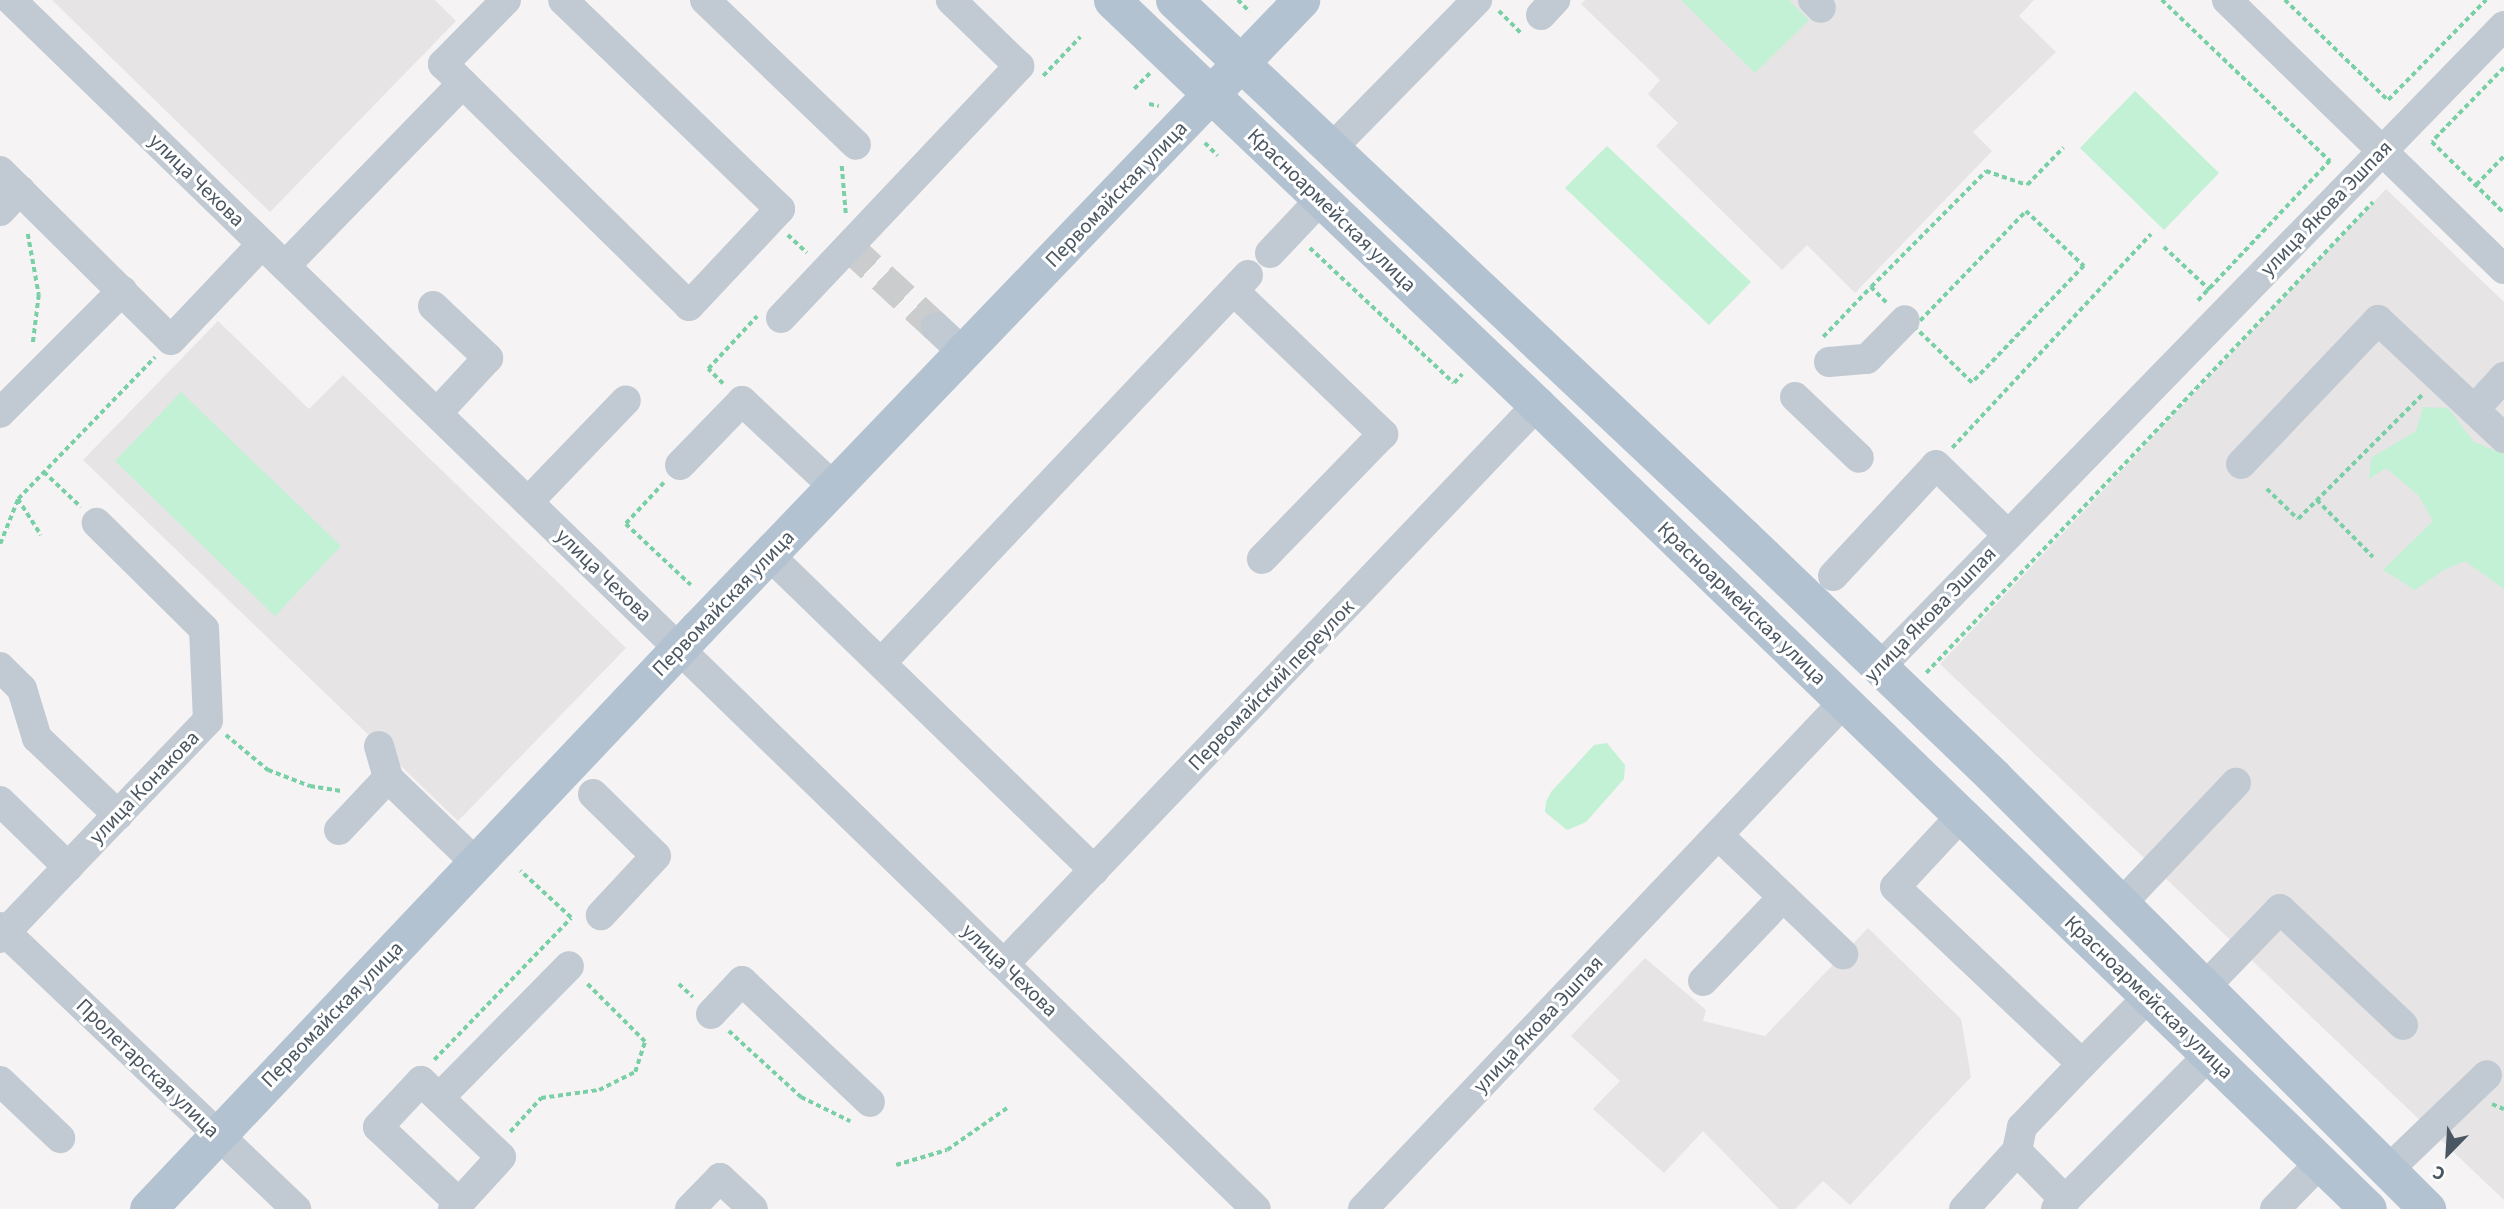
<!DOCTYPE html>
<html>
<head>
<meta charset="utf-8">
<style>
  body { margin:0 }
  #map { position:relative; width:2504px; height:1209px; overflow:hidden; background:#f5f3f3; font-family:"Source Sans 3",sans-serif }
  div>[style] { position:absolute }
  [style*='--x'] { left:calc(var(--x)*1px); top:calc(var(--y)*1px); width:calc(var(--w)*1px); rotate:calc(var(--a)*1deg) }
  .education>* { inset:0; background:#e6e4e5 }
  .green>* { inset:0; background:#c3f1d5 }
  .minor-tunnel>* { height:30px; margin-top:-15px; transform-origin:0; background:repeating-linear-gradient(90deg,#caccce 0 30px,transparent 0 45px) }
  .path>* { height:3.5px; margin-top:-1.75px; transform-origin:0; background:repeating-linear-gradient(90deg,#7ad0a6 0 5px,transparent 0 8.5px) }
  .minor>* { height:30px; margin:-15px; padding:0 15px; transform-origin:15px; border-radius:15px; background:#c1cad2 }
  .major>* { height:37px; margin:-18.5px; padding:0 18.5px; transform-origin:18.5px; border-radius:18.5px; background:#b3c2d1 }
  span { translate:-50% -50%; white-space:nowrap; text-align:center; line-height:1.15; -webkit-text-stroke:6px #fff; paint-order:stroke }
  .street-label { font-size:21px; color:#4a5661 }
  .north { position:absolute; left:2413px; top:1118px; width:70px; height:70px; -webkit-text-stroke:5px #fff; paint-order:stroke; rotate:204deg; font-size:19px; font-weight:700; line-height:28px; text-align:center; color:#4a5661 }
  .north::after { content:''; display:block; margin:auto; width:24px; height:32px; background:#4a5661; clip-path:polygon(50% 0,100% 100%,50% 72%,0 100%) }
</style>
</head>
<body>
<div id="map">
  <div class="education">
    <div style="clip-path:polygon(52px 0,435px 0,456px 21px,270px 212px)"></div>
    <div style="clip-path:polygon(1585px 0,2034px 0,2019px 16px,2056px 52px,1973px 132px,1992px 151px,1855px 293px,1807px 245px,1782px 270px,1656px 146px,1678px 123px,1648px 94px,1660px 80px,1581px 4px)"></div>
    <div style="clip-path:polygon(2386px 189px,2504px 302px,2504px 1200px,1940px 664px)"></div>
    <div style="clip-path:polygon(218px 321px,309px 409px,343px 375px,626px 648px,458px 821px,83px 460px)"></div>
    <div style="clip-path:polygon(1868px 928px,1961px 1019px,1971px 1077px,1850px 1205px,1823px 1181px,1795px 1209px,1779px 1209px,1703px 1131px,1664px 1173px,1593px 1109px,1620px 1081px,1571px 1036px,1645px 958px,1706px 1010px,1703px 1021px,1765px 1036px)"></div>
  </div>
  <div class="green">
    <div style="clip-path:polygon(1681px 0,1789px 0,1809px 20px,1755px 73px)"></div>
    <div style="clip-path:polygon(2135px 91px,2219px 173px,2164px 230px,2080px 148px)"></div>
    <div style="clip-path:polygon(1607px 146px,1751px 282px,1709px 325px,1565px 188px)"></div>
    <div style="clip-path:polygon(181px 392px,341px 546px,275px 616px,115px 461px)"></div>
    <div style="clip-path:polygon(2423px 407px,2448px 408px,2474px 442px,2504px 454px,2504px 589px,2465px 561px,2444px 570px,2415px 590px,2383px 570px,2433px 521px,2419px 496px,2386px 468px,2369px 479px,2371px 458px,2416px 431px)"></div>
    <div style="clip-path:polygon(1607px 743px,1625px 765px,1624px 779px,1586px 822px,1567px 830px,1545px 812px,1546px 802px,1551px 792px,1594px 745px)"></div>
  </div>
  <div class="minor-tunnel">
    <div style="--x:849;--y:247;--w:118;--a:42.6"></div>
  </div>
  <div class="path">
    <div style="--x:1238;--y:0;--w:17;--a:45"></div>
    <div style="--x:2162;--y:0;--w:233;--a:43.8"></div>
    <div style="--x:2330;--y:161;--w:195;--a:133.3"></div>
    <div style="--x:2285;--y:0;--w:144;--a:44.2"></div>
    <div style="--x:2388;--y:100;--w:140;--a:-45.6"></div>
    <div style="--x:1499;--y:11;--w:31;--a:45"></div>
    <div style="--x:2504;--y:68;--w:103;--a:134.2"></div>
    <div style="--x:2432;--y:142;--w:101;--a:44.6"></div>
    <div style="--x:1043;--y:76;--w:54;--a:-46.5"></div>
    <div style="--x:1134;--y:89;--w:23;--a:-45"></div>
    <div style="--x:1149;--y:104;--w:10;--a:11"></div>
    <div style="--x:1205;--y:143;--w:18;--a:45"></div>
    <div style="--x:842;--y:166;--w:48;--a:85.2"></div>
    <div style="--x:2476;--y:185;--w:40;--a:-46"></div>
    <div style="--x:2026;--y:211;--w:80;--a:43.5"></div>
    <div style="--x:2084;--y:266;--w:162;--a:133.7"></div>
    <div style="--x:1972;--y:383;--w:81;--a:-136"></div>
    <div style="--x:1914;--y:327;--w:161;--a:-46"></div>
    <div style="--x:28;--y:234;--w:62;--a:79.8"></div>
    <div style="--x:39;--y:295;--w:49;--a:97"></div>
    <div style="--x:788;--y:235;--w:26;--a:43"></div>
    <div style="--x:2164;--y:247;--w:63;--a:43.1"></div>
    <div style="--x:1310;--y:248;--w:197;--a:43.2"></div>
    <div style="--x:1454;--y:383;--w:12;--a:-48"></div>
    <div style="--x:1871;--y:287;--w:163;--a:-45.2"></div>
    <div style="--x:1986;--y:171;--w:43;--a:18.9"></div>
    <div style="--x:2027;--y:185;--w:52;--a:-45.8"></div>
    <div style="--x:1823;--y:337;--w:69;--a:-46.2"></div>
    <div style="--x:1871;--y:287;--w:24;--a:45"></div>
    <div style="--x:723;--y:384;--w:21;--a:-135"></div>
    <div style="--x:708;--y:369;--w:72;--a:-47.2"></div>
    <div style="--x:1952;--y:448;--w:292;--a:-47.1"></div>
    <div style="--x:44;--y:472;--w:51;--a:43.4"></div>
    <div style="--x:664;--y:483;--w:56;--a:132.8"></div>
    <div style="--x:626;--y:524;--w:89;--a:43.2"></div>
    <div style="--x:2267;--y:489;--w:43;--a:44.1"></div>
    <div style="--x:2298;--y:519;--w:177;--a:-45"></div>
    <div style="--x:18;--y:499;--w:43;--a:57.4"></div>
    <div style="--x:2317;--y:500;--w:80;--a:45.5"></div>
    <div style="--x:0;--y:544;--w:48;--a:-68.2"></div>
    <div style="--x:18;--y:499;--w:197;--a:-46"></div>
    <div style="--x:1926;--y:673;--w:649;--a:-46.5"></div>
    <div style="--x:226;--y:735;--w:55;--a:39.8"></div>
    <div style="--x:268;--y:770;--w:45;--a:20.9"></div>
    <div style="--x:310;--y:786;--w:33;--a:9"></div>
    <div style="--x:679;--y:984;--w:19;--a:43"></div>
    <div style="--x:729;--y:1031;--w:98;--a:42.5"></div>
    <div style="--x:801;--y:1097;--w:55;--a:26.1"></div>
    <div style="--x:434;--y:1060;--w:197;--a:-46"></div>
    <div style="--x:571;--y:918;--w:69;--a:-137.3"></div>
    <div style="--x:2492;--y:1104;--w:13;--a:23"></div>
    <div style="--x:510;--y:1132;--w:46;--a:-47.6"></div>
    <div style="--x:541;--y:1098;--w:59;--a:-7.9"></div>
    <div style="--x:599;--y:1090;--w:40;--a:-26.6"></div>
    <div style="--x:635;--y:1072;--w:32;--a:-72"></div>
    <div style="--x:645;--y:1042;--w:85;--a:-135"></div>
    <div style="--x:896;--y:1165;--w:53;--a:-16.4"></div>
    <div style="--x:947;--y:1150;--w:73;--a:-35"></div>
  </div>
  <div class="minor">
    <div style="--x:11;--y:0;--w:1735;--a:44.16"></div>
    <div style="--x:506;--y:0;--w:90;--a:134.5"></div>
    <div style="--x:443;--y:64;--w:345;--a:44.5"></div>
    <div style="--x:689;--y:306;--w:133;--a:-46.8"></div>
    <div style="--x:780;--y:209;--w:301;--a:-136.1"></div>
    <div style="--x:705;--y:0;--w:209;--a:43.8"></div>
    <div style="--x:1813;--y:0;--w:11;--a:45"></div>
    <div style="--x:2227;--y:0;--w:386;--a:44.2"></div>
    <div style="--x:1541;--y:15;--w:21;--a:-47"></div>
    <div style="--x:1331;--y:149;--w:209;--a:-45.6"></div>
    <div style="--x:0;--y:171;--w:240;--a:44.7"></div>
    <div style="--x:171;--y:340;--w:132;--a:-46.5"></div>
    <div style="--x:0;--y:211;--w:29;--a:-46"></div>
    <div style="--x:1270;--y:253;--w:73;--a:-46.7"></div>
    <div style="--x:285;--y:266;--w:255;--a:-45.8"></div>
    <div style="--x:1234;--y:291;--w:207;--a:43.8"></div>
    <div style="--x:1383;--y:434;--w:174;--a:134.1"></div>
    <div style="--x:433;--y:306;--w:76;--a:43.4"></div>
    <div style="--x:488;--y:358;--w:75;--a:132.8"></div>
    <div style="--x:781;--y:318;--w:347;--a:-46.6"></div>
    <div style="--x:1019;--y:66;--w:95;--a:-135.9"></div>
    <div style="--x:936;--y:327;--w:37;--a:43"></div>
    <div style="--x:1829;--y:362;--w:38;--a:-5"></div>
    <div style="--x:1867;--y:359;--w:54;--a:-45.7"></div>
    <div style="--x:1795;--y:397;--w:88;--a:43.6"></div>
    <div style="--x:2474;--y:410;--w:45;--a:-47.7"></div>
    <div style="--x:0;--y:413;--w:173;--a:-45"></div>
    <div style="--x:2241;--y:464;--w:199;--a:-46.4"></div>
    <div style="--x:2378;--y:320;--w:173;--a:43.1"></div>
    <div style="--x:680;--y:465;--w:89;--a:-45.9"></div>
    <div style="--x:742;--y:401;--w:126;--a:43.1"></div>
    <div style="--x:528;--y:502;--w:141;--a:-46.1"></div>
    <div style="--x:769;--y:555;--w:453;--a:44.1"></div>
    <div style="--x:1833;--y:576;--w:151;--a:-47.1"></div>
    <div style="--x:1936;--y:465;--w:100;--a:44.2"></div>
    <div style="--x:881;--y:663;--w:534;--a:-46.59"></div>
    <div style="--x:0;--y:667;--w:31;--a:45"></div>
    <div style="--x:22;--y:689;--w:51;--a:73"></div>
    <div style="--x:37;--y:738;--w:112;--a:43.5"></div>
    <div style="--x:1879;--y:668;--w:896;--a:-45.77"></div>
    <div style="--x:379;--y:746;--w:33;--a:74"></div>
    <div style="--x:388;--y:778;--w:122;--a:44"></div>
    <div style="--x:593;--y:794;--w:88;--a:44.5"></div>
    <div style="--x:656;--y:856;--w:81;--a:133"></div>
    <div style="--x:0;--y:801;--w:95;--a:44.1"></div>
    <div style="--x:1962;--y:815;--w:98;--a:132.9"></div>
    <div style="--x:1895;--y:887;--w:257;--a:43.4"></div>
    <div style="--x:2082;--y:1064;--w:87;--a:133.6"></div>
    <div style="--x:2022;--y:1127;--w:25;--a:102"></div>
    <div style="--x:339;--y:830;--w:71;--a:-46.7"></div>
    <div style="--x:1718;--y:835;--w:173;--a:43.6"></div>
    <div style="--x:2121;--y:904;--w:167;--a:-46.5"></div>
    <div style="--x:0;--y:927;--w:409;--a:43.6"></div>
    <div style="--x:0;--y:938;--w:301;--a:-46.3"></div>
    <div style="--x:208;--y:720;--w:91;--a:-92.5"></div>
    <div style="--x:204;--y:629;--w:151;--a:-135.3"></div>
    <div style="--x:1004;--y:964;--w:772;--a:-46.36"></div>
    <div style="--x:1703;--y:981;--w:116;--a:-46.4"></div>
    <div style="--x:2205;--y:987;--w:108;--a:-46.1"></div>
    <div style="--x:2280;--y:909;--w:169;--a:43.3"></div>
    <div style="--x:711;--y:1014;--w:45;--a:-46.8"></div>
    <div style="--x:742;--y:981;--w:176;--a:43.4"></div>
    <div style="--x:2082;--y:1064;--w:95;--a:-45.4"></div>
    <div style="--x:0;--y:1081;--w:83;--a:43.5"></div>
    <div style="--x:439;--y:1098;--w:185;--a:-45.4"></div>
    <div style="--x:2388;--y:1170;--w:137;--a:-43.8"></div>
    <div style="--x:453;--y:1209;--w:8;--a:-45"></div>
    <div style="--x:459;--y:1203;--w:111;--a:-136.8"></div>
    <div style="--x:378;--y:1127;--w:63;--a:-46.9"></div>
    <div style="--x:421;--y:1081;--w:110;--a:43.5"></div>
    <div style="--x:501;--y:1157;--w:62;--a:132.4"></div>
    <div style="--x:690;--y:1209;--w:43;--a:-45.9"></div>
    <div style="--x:720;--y:1178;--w:45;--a:43.2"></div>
    <div style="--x:1363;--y:1209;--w:699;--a:-46.51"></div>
    <div style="--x:1964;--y:1209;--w:79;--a:-47.6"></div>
    <div style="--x:2017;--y:1151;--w:69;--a:45.6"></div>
    <div style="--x:2056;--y:1209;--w:217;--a:-45.2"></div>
    <div style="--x:2275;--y:1209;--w:64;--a:-45.6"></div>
  </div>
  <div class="major">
    <div style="--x:1112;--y:0;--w:587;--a:43.62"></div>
    <div style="--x:1537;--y:405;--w:1156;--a:44.05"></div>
    <div style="--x:1174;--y:0;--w:782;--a:43.29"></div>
    <div style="--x:1743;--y:536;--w:348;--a:43.8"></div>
    <div style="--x:1994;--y:777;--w:612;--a:44.93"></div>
    <div style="--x:148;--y:1209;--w:800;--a:-46.57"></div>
    <div style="--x:698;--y:628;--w:871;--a:-46.16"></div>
  </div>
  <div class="street-label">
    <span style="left:197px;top:180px;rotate:44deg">улица Чехова</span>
    <span style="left:1116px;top:194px;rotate:-46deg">Первомайская улица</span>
    <span style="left:2326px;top:208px;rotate:-46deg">улица Якова Эшпая</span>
    <span style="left:1332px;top:210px;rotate:44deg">Красноармейская улица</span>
    <span style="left:604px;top:575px;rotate:44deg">улица Чехова</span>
    <span style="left:723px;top:603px;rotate:-46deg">Первомайская улица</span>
    <span style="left:1742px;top:603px;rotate:44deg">Красноармейская улица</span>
    <span style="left:1930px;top:614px;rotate:-46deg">улица Якова Эшпая</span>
    <span style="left:1271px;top:685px;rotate:-46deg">Первомайский переулок</span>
    <span style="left:144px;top:787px;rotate:-46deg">улица Конакова</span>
    <span style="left:1010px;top:970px;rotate:44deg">улица Чехова</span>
    <span style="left:2149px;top:997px;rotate:44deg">Красноармейская улица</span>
    <span style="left:332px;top:1014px;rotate:-46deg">Первомайская улица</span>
    <span style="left:1538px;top:1024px;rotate:-47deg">улица Якова Эшпая</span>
    <span style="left:148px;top:1068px;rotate:44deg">Пролетарская улица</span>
  </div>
  <div class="north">С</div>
</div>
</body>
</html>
